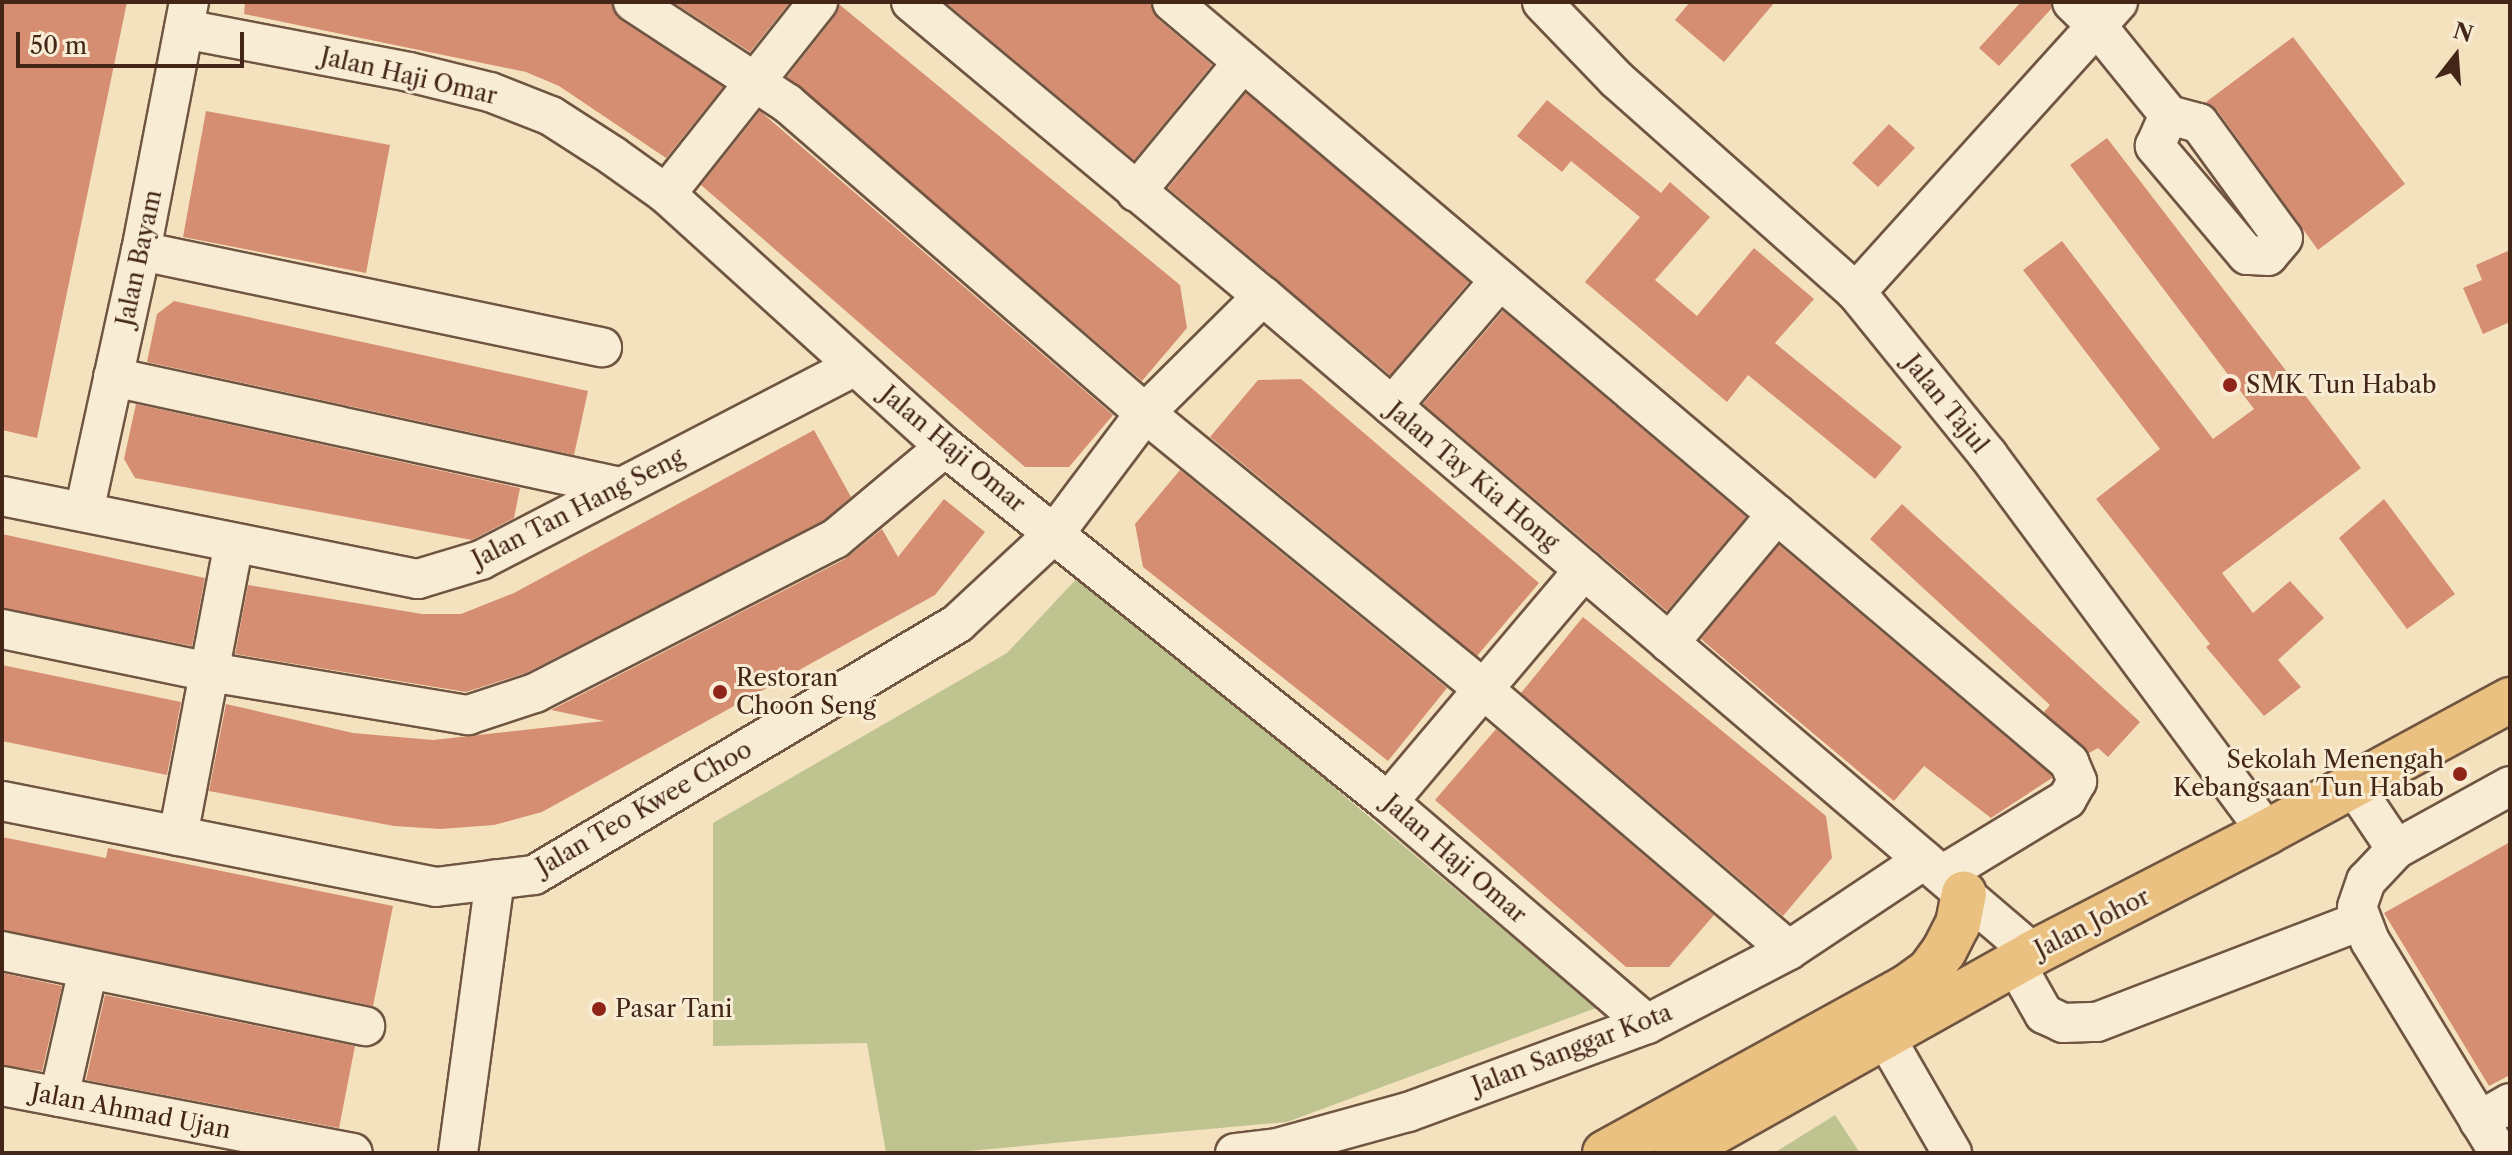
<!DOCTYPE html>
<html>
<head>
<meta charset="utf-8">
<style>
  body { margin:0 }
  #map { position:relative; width:2512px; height:1155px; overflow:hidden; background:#f4e2bf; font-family:"Libre Caslon Text",serif }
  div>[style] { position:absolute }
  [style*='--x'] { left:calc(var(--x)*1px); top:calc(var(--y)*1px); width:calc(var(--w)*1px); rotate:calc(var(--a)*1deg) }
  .green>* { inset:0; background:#bec390 }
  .building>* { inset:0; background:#d68e72 }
  .roads { filter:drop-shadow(2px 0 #705542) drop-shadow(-2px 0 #705542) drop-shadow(0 2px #705542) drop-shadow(0 -2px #705542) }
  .minor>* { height:38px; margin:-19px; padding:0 19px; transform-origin:19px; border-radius:19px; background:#f8ecd5 }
  .highway>* { height:44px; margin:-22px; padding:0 22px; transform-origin:22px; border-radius:22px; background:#eac180 }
  .dots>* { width:22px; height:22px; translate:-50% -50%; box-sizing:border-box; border:4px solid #f8ecd5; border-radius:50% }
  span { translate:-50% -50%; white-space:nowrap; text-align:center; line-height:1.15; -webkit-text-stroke:6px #f8ecd5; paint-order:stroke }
  .street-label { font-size:24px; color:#442619 }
  .poi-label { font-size:24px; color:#442619 }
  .left { translate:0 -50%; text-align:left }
  .right { translate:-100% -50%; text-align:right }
  .frame { position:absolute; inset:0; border:4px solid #442619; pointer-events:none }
  .north { position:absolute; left:2416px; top:16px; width:80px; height:80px; -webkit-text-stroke:6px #f8ecd5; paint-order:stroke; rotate:17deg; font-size:22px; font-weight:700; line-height:32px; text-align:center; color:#442619 }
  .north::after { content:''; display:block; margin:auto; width:28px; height:36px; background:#442619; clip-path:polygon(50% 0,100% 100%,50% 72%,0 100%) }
  .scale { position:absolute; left:16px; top:32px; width:228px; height:36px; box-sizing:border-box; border:4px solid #442619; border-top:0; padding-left:10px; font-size:24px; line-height:28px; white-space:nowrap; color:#442619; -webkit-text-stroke:6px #f8ecd5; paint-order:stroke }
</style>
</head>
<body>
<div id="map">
  <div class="green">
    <div style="clip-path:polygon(1081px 574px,1596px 1008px,1287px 1122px,945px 1153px,886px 1153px,867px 1043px,713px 1046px,713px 823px,1007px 653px)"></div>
    <div style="clip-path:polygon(1835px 1115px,1860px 1153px,1774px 1153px)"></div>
  </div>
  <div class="building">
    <div style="clip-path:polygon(2px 2px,127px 2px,37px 438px,2px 430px)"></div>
    <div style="clip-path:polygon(245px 2px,611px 2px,621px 20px,723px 87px,666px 158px,559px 86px,526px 72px,244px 14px)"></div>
    <div style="clip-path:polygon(673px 2px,790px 2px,750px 52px)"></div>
    <div style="clip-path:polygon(945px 2px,1151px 2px,1158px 19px,1212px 65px,1134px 160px)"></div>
    <div style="clip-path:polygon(1690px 2px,1775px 2px,1724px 62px,1675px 20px)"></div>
    <div style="clip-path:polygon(2021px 2px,2051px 2px,2051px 9px,1999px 66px,1979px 48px)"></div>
    <div style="clip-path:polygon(840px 5px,1180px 285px,1187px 328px,1142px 381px,787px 77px,835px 16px)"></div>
    <div style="clip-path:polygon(2293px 37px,2405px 184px,2318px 250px,2217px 110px,2206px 102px)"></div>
    <div style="clip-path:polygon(1246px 93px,1469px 282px,1390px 375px,1168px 188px)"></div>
    <div style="clip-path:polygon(1547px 100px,1661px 193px,1670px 182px,1710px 217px,1655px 280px,1697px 316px,1754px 248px,1814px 299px,1775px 343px,1902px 447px,1875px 479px,1748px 375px,1727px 402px,1585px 282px,1640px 217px,1571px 161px,1562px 172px,1517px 136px)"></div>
    <div style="clip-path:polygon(206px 111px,390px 145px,366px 273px,183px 237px)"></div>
    <div style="clip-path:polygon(760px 111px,1113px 415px,1069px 467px,1025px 467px,701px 185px)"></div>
    <div style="clip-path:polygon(1889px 124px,1915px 148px,1878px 187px,1852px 163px)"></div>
    <div style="clip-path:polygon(2107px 138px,2361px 468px,2222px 573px,2253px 613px,2290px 581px,2324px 618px,2278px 660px,2301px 687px,2264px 716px,2206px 647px,2210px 644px,2096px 499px,2160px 449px,2023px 270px,2062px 241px,2213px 439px,2254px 409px,2070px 165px)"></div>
    <div style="clip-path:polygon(2510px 250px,2510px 322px,2483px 334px,2463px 288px,2482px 280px,2476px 265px)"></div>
    <div style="clip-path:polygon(174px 301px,588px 391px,574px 455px,147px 362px,157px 314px)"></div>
    <div style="clip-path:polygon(1503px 311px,1746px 517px,1667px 611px,1423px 404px)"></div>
    <div style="clip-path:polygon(1301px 379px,1539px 583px,1477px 656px,1210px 437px,1258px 380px)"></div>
    <div style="clip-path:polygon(136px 404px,520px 488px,514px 518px,472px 540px,135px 478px,124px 459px)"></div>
    <div style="clip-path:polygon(814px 430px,851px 497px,823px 521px,526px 673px,466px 692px,235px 654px,248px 585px,422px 614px,461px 614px,514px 593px)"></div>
    <div style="clip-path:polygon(1180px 470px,1447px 688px,1388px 761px,1143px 567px,1135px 524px)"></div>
    <div style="clip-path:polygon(944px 499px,985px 532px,935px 595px,542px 812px,494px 825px,440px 829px,394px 826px,209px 791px,226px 704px,353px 733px,433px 740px,604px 721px,551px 710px,845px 559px,882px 529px,898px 557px)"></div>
    <div style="clip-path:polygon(2384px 499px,2455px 594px,2407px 629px,2339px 538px)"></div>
    <div style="clip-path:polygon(1902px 504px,2140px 722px,2108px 757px,2098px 748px,2089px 753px,2044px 712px,2050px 705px,1870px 539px)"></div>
    <div style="clip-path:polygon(2px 534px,205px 578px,192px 646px,2px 608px)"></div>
    <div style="clip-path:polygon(1779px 545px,2051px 775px,2052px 778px,1991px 818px,1924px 766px,1894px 801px,1729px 663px,1701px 639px)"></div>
    <div style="clip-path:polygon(1583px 617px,1826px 816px,1832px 858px,1783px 916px,1521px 693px)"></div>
    <div style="clip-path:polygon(2px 665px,181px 702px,167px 775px,2px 741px)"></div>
    <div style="clip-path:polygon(1496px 729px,1714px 915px,1669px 967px,1626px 967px,1435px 800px)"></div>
    <div style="clip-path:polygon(2px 837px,106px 858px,108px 848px,393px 906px,373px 1006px,2px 930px)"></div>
    <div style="clip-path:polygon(2510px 842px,2510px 1075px,2489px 1086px,2384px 913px)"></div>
    <div style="clip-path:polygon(2px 973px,62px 986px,42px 1071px,2px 1065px)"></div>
    <div style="clip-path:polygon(105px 995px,355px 1046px,339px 1128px,86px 1080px)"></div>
  </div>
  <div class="roads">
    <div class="minor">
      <div style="--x:633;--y:2;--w:184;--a:33.3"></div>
      <div style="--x:787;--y:103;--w:474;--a:40.9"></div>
      <div style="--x:1145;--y:413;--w:436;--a:39.2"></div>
      <div style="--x:1483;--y:689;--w:402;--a:40.5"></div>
      <div style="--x:911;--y:2;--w:459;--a:39.9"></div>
      <div style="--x:1263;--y:296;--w:1012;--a:40.47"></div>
      <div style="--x:1172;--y:2;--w:1176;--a:40.27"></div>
      <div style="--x:2069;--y:762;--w:21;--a:67"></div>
      <div style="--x:2077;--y:781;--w:21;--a:119"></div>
      <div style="--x:2067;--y:799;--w:146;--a:148.7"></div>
      <div style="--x:1542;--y:2;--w:107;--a:46.1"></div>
      <div style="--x:1616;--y:79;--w:321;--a:41.6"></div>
      <div style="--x:2072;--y:2;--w:35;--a:44"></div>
      <div style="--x:2097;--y:26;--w:114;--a:51"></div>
      <div style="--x:2169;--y:115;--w:31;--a:15"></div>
      <div style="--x:2199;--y:123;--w:142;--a:53.9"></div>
      <div style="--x:2283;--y:238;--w:23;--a:130"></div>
      <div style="--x:2268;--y:256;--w:21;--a:-177"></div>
      <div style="--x:2247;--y:255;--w:143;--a:-130.2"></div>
      <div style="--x:2155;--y:146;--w:34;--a:-66"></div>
      <div style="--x:2118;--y:2;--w:391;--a:132.1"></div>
      <div style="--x:1856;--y:292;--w:210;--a:51"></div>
      <div style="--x:1988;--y:455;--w:469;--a:53.5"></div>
      <div style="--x:184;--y:29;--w:229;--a:10.8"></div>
      <div style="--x:409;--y:72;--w:83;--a:13.9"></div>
      <div style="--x:490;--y:92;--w:66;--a:21.5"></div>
      <div style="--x:551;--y:116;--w:74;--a:32.8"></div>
      <div style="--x:613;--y:156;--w:65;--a:35.6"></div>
      <div style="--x:666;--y:194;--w:377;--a:42.2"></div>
      <div style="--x:945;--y:447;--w:568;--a:38.71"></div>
      <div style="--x:1388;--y:802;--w:341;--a:40.6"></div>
      <div style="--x:1136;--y:192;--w:168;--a:-50.5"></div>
      <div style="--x:666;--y:194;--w:245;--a:-51.6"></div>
      <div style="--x:141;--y:251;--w:471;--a:11.8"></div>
      <div style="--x:113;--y:377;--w:519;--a:12.24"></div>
      <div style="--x:1392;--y:406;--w:166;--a:-49.4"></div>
      <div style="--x:2;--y:496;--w:424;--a:11.3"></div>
      <div style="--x:418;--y:579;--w:66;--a:-16.8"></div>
      <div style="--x:481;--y:560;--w:421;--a:-27.4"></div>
      <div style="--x:84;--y:512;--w:267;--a:-77.7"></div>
      <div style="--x:141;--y:251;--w:254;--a:-79.1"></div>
      <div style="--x:2;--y:629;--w:212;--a:11.7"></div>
      <div style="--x:210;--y:672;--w:262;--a:9.5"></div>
      <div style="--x:468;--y:715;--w:71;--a:-18.2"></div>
      <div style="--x:535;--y:693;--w:337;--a:-27.2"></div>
      <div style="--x:835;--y:539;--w:143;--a:-39.9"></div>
      <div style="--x:1669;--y:643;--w:168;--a:-50.1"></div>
      <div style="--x:2353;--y:785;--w:77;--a:56.1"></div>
      <div style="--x:2;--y:801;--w:442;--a:11.2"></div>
      <div style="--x:436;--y:887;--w:99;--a:-7"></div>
      <div style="--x:534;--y:875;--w:493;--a:-30.7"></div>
      <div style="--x:958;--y:623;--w:132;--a:-42.9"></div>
      <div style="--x:1055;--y:533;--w:150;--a:-53.1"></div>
      <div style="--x:1145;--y:413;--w:166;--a:-44.8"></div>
      <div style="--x:1388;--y:802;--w:304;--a:-49.8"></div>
      <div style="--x:178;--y:836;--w:298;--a:-79.2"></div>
      <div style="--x:2;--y:951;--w:371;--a:11.7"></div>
      <div style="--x:2015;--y:963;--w:59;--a:60.4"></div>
      <div style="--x:2044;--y:1014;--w:21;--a:25"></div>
      <div style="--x:2063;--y:1023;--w:34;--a:-2"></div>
      <div style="--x:2097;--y:1022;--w:282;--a:-21"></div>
      <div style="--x:1884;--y:1035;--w:136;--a:60"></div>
      <div style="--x:2;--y:1086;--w:357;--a:10.8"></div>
      <div style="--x:59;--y:1097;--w:131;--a:-77.2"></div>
      <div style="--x:2479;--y:1121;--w:36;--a:-30"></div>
      <div style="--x:458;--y:1153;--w:276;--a:-82.3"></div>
      <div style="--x:1235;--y:1153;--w:42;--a:-6.8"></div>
      <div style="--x:1277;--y:1148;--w:136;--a:-15.4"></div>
      <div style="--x:1408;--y:1112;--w:255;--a:-20.2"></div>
      <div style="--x:1647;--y:1024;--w:160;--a:-27.5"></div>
      <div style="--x:1789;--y:950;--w:162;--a:-33.7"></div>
      <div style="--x:2499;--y:1153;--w:248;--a:-121.3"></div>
      <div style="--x:2370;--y:941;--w:36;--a:-111"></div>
      <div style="--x:2357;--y:907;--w:28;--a:-71"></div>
      <div style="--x:2366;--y:881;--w:44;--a:-46.8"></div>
      <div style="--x:2396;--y:849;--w:130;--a:-28.9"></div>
    </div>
    <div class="highway">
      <div style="--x:1605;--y:1153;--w:345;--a:-28.8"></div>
      <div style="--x:1907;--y:987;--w:29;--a:-36"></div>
      <div style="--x:1930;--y:970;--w:24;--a:-54"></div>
      <div style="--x:1944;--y:951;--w:30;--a:-63"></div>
      <div style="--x:1958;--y:924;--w:31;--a:-79"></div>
      <div style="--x:1677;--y:1153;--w:408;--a:-29.3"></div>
      <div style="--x:2033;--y:953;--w:263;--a:-27.3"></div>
      <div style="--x:2267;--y:832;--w:277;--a:-28.5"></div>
    </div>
  </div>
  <div class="dots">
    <div style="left:2230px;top:385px;background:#8f2418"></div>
    <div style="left:720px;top:692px;background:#8f2418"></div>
    <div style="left:2460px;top:774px;background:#8f2418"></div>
    <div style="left:599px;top:1009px;background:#8f2418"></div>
  </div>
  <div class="street-label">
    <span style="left:409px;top:76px;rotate:13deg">Jalan Haji Omar</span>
    <span style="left:139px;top:258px;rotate:-78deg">Jalan Bayam</span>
    <span style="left:1946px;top:404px;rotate:51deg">Jalan Tajul</span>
    <span style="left:953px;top:449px;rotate:40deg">Jalan Haji Omar</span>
    <span style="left:1473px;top:476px;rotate:40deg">Jalan Tay Kia Hong</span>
    <span style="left:578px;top:508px;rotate:-27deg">Jalan Tan Hang Seng</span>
    <span style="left:644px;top:808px;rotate:-30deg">Jalan Teo Kwee Choo</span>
    <span style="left:1455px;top:859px;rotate:41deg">Jalan Haji Omar</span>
    <span style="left:2092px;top:923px;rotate:-27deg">Jalan Johor</span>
    <span style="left:1572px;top:1049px;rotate:-21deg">Jalan Sanggar Kota</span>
    <span style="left:131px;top:1111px;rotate:11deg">Jalan Ahmad Ujan</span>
  </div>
  <div class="poi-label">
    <span class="left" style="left:2246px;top:385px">SMK Tun Habab</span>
    <span class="left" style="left:736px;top:692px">Restoran<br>Choon Seng</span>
    <span class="right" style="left:2444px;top:774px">Sekolah Menengah<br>Kebangsaan Tun Habab</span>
    <span class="left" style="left:615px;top:1009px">Pasar Tani</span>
  </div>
  <div class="frame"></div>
  <div class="north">N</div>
  <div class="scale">50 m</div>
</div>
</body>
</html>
